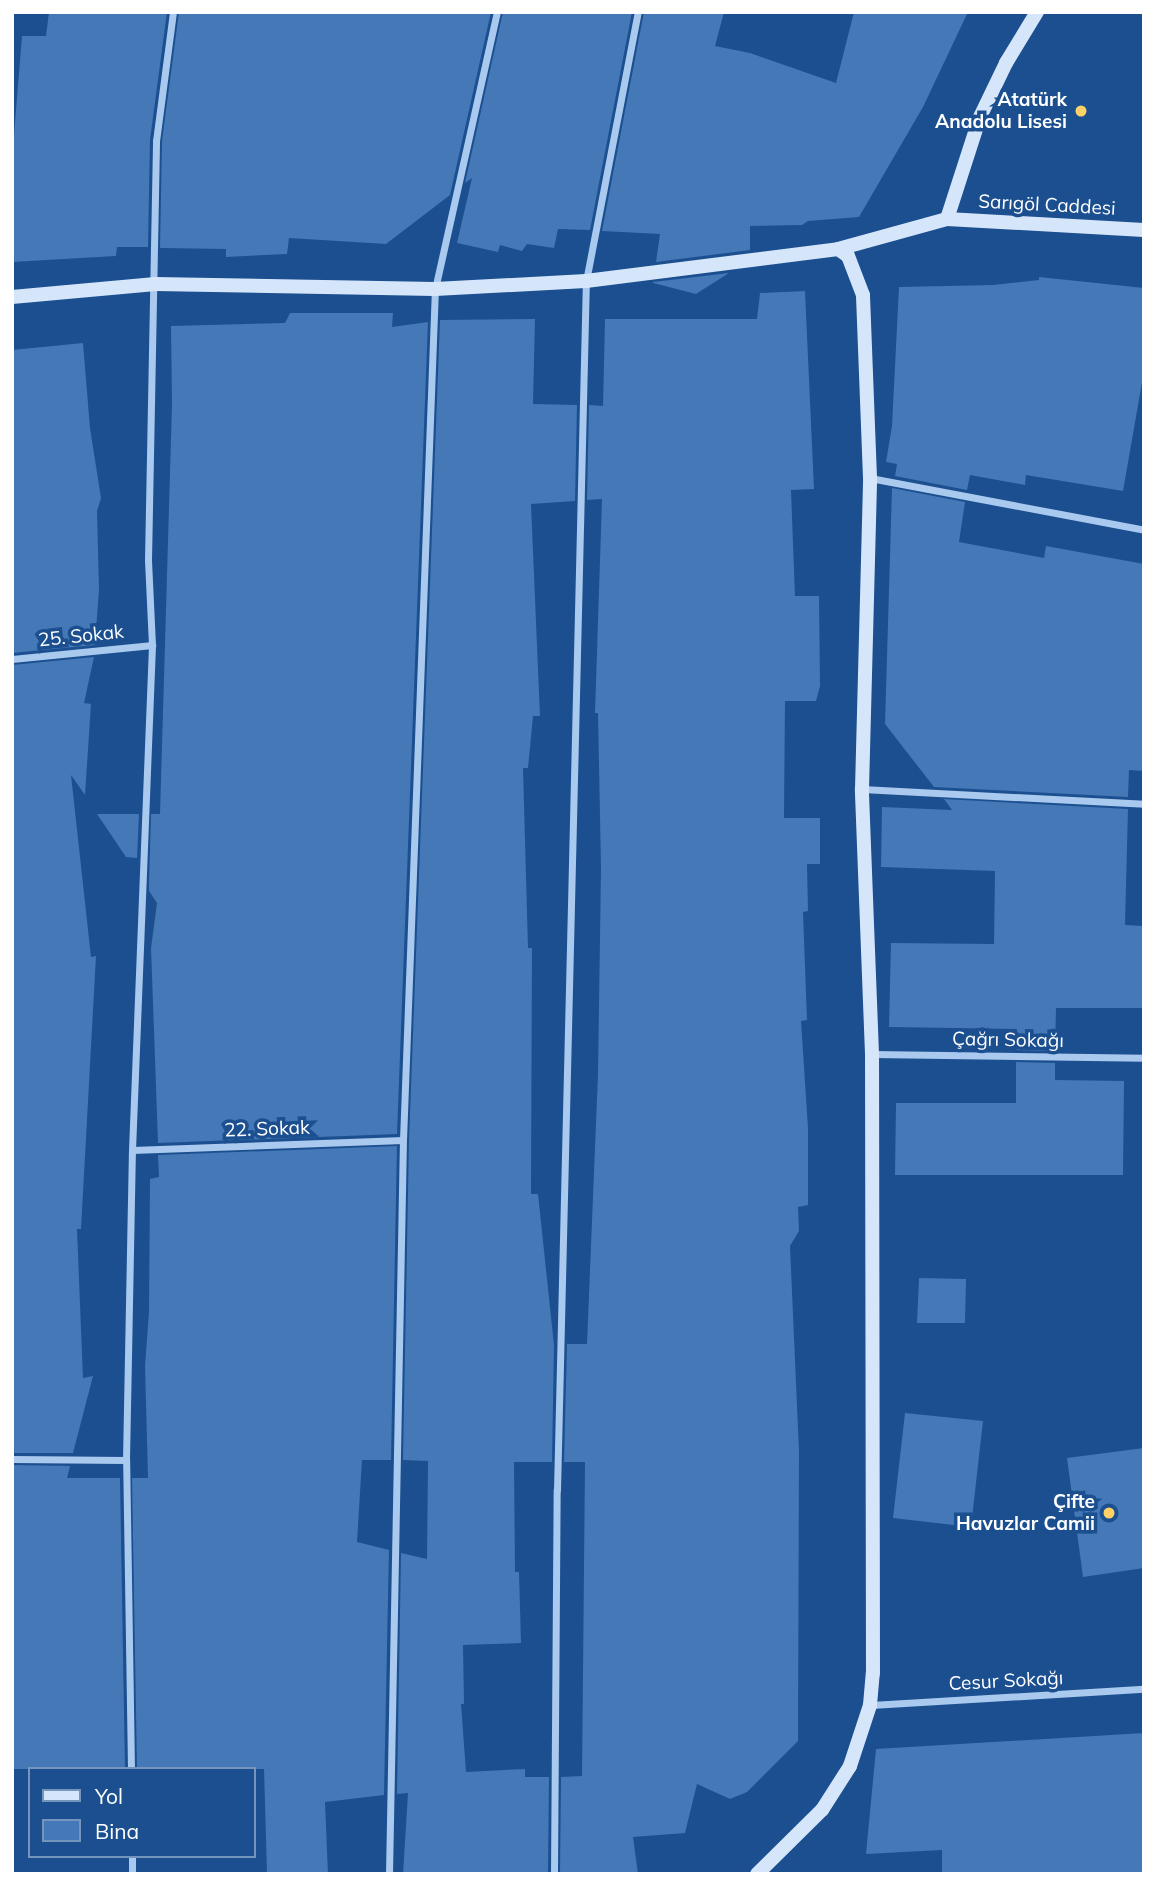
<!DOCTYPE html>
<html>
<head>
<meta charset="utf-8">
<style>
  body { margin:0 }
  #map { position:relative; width:1156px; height:1886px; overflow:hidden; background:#1b4f8f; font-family:Mulish,sans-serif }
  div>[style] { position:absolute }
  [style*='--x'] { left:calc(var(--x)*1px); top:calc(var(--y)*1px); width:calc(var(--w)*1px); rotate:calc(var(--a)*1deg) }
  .building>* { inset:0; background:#4478b7 }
  .street>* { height:7px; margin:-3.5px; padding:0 3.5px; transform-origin:3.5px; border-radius:3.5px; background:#a9c9ee }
  .secondary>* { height:14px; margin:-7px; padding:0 7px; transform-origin:7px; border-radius:7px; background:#d6e6fa }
  .dots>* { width:19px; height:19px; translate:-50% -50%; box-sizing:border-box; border:4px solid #1b4f8f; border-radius:50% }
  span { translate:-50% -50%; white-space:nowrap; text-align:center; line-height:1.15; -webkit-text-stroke:7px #1b4f8f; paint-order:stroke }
  .poi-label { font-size:19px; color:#fff; font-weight:700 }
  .right { translate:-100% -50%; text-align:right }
  .street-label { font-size:19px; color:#fff }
  .frame { position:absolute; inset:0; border:14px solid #fff; pointer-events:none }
  .legend { position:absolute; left:28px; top:1767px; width:228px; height:91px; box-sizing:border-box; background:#1b4f8f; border:2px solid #7695bc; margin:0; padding:9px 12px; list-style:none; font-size:21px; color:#fff }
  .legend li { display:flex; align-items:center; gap:14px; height:35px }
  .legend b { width:35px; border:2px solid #7695bc }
</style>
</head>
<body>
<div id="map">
  <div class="building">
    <div style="clip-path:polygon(49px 12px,167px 12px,150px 140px,148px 247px,117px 247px,116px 256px,12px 262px,12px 159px,22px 36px,46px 36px)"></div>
    <div style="clip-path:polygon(179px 12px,491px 12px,450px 195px,386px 244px,289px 238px,287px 254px,226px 257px,226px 249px,160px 248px,162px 141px)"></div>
    <div style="clip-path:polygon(503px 12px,632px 12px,590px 230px,558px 229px,554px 248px,527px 244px,522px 251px,500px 245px,498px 252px,457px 243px,472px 178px,465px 183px)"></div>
    <div style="clip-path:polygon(644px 12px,724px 12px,715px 46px,750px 53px,836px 83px,854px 12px,968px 12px,923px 107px,859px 217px,808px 221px,802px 225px,750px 226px,750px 250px,656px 262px,660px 234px,602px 231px)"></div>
    <div style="clip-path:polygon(729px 273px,696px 294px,653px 283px,653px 282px)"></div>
    <div style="clip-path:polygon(1039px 277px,1144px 288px,1144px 371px,1123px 491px,1026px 475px,1025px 485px,970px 475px,967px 490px,895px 476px,897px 464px,886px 462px,892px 426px,899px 287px,993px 285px,1039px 280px)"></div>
    <div style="clip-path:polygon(805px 291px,814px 489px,791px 490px,795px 596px,819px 596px,820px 686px,816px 701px,785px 701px,784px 818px,820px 818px,820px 864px,807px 864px,808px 911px,803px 912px,807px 1020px,801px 1021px,808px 1128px,808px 1205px,798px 1207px,799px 1231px,790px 1246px,799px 1451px,798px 1741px,747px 1792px,730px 1799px,697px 1784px,685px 1833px,633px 1837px,638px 1874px,560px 1874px,561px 1777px,582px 1776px,585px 1462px,564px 1462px,567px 1344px,587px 1344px,598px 1074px,601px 868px,598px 713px,595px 713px,602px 499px,587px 500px,589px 405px,603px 406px,605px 319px,757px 319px,760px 293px)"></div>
    <div style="clip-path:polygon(290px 313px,393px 313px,392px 327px,428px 322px,397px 1134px,158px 1143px,151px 948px,157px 903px,149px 891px,149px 882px,151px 814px,160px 814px,172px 404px,171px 326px,285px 323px)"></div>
    <div style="clip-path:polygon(535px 319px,533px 404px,577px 405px,575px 501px,531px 504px,540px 716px,533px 716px,528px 768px,523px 768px,528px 948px,532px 948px,531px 1194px,538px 1194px,554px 1345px,552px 1462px,514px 1462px,515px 1572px,519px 1572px,521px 1643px,463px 1645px,464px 1704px,461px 1704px,466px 1772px,525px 1769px,525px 1777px,549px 1777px,548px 1874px,403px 1874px,408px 1793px,397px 1794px,401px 1553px,427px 1559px,428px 1461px,403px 1460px,409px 1140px,440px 320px)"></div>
    <div style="clip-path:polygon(83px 343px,90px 428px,101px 498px,97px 511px,99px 589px,95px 645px,12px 653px,12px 350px)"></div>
    <div style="clip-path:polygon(892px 488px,965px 502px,959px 542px,1044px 558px,1046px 546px,1144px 564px,1144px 771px,1129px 770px,1128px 797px,934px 787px,885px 724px)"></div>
    <div style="clip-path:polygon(94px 657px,84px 703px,91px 704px,85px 795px,71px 775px,91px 957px,96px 956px,81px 1229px,77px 1229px,83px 1378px,93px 1376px,73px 1453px,12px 1453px,12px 665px)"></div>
    <div style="clip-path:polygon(944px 799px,1128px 809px,1125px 925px,1144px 926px,1144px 1008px,1056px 1008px,1055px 1051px,1017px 1050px,1017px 1029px,889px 1027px,891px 943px,994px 944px,995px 871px,881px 867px,882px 807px,952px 810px)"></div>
    <div style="clip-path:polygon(97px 814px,139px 814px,137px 858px,126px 857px)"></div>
    <div style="clip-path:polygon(1016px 1062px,1055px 1063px,1055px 1080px,1124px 1081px,1123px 1175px,895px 1175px,896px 1103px,1016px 1103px)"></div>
    <div style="clip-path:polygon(397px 1146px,391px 1460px,362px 1460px,357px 1542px,389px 1550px,384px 1795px,325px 1802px,328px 1874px,267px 1874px,264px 1769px,137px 1769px,132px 1478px,148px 1478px,145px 1366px,149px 1312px,150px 1179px,159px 1177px,158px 1155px)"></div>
    <div style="clip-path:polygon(919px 1278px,966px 1279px,965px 1323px,917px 1323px)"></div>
    <div style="clip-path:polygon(905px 1413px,983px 1421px,971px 1527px,893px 1518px)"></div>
    <div style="clip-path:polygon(1144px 1448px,1144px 1568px,1083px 1577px,1067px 1458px)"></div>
    <div style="clip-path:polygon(12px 1465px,70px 1466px,67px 1478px,120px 1478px,125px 1769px,14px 1769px)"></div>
    <div style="clip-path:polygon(1144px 1733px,1144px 1874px,942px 1874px,942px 1850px,866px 1854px,876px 1749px)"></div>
  </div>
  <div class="street">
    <div style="--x:870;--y:478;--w:279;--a:10.7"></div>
    <div style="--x:12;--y:659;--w:141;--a:-5.7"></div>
    <div style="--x:862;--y:789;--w:282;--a:3"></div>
    <div style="--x:872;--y:1054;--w:272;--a:0.8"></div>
    <div style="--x:132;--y:1150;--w:271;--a:-2.1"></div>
    <div style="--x:12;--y:1459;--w:114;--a:0.5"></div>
    <div style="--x:871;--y:1705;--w:273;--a:-3.4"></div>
    <div style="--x:131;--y:1769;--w:309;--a:-90.9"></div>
    <div style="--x:126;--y:1460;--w:310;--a:-88.9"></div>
    <div style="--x:132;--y:1150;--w:505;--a:-87.73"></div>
    <div style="--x:152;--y:645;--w:85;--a:-92.7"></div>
    <div style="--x:148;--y:560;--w:419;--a:-88.9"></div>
    <div style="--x:156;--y:141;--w:130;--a:-82.5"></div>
    <div style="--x:132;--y:1856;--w:18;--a:90"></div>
    <div style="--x:389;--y:1874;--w:734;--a:-88.91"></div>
    <div style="--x:403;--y:1140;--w:852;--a:-87.85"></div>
    <div style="--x:435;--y:289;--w:284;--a:-77.4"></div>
    <div style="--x:554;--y:1874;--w:384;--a:-89.6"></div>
    <div style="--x:557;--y:1490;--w:1209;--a:-88.63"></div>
    <div style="--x:586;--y:281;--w:274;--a:-79.1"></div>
  </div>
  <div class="secondary">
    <div style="--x:947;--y:219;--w:107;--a:-72.1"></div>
    <div style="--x:980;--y:117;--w:60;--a:-64.3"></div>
    <div style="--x:1006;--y:63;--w:60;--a:-58.7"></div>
    <div style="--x:12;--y:297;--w:144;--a:-5.2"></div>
    <div style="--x:155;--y:284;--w:280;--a:1"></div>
    <div style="--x:435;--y:289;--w:151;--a:-3"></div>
    <div style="--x:586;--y:281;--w:254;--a:-7.2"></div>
    <div style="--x:838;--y:249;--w:113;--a:-15.4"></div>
    <div style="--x:947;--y:219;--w:197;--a:3.2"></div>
    <div style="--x:757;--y:1874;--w:91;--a:-44.6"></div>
    <div style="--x:822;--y:1810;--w:52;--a:-57.5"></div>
    <div style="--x:850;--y:1766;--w:64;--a:-71.8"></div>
    <div style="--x:870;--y:1705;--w:32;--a:-85"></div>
    <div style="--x:873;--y:1673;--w:619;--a:-90.09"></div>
    <div style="--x:872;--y:1054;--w:265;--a:-92.2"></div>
    <div style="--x:862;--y:789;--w:311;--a:-88.5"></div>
    <div style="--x:870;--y:478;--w:183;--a:-92.2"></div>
    <div style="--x:863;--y:295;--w:42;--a:-111"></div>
    <div style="--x:848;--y:256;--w:12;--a:-145"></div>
  </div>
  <div class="dots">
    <div style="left:1081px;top:111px;background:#ffd166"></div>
    <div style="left:1109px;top:1513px;background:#ffd166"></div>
  </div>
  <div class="poi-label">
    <span class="right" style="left:1067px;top:111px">Atatürk<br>Anadolu Lisesi</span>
    <span class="right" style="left:1095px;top:1513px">Çifte<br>Havuzlar Camii</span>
  </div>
  <div class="street-label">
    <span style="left:1047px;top:205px;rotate:3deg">Sarıgöl Caddesi</span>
    <span style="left:81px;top:636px;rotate:-6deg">25. Sokak</span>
    <span style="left:1008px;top:1040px;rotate:1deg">Çağrı Sokağı</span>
    <span style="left:267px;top:1129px;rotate:-2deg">22. Sokak</span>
    <span style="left:1006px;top:1681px;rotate:-3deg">Cesur Sokağı</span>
  </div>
  <div class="frame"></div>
  <ul class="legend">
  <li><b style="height:9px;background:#d6e6fa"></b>Yol</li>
  <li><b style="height:19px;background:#4478b7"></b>Bina</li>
  </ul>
</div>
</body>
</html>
